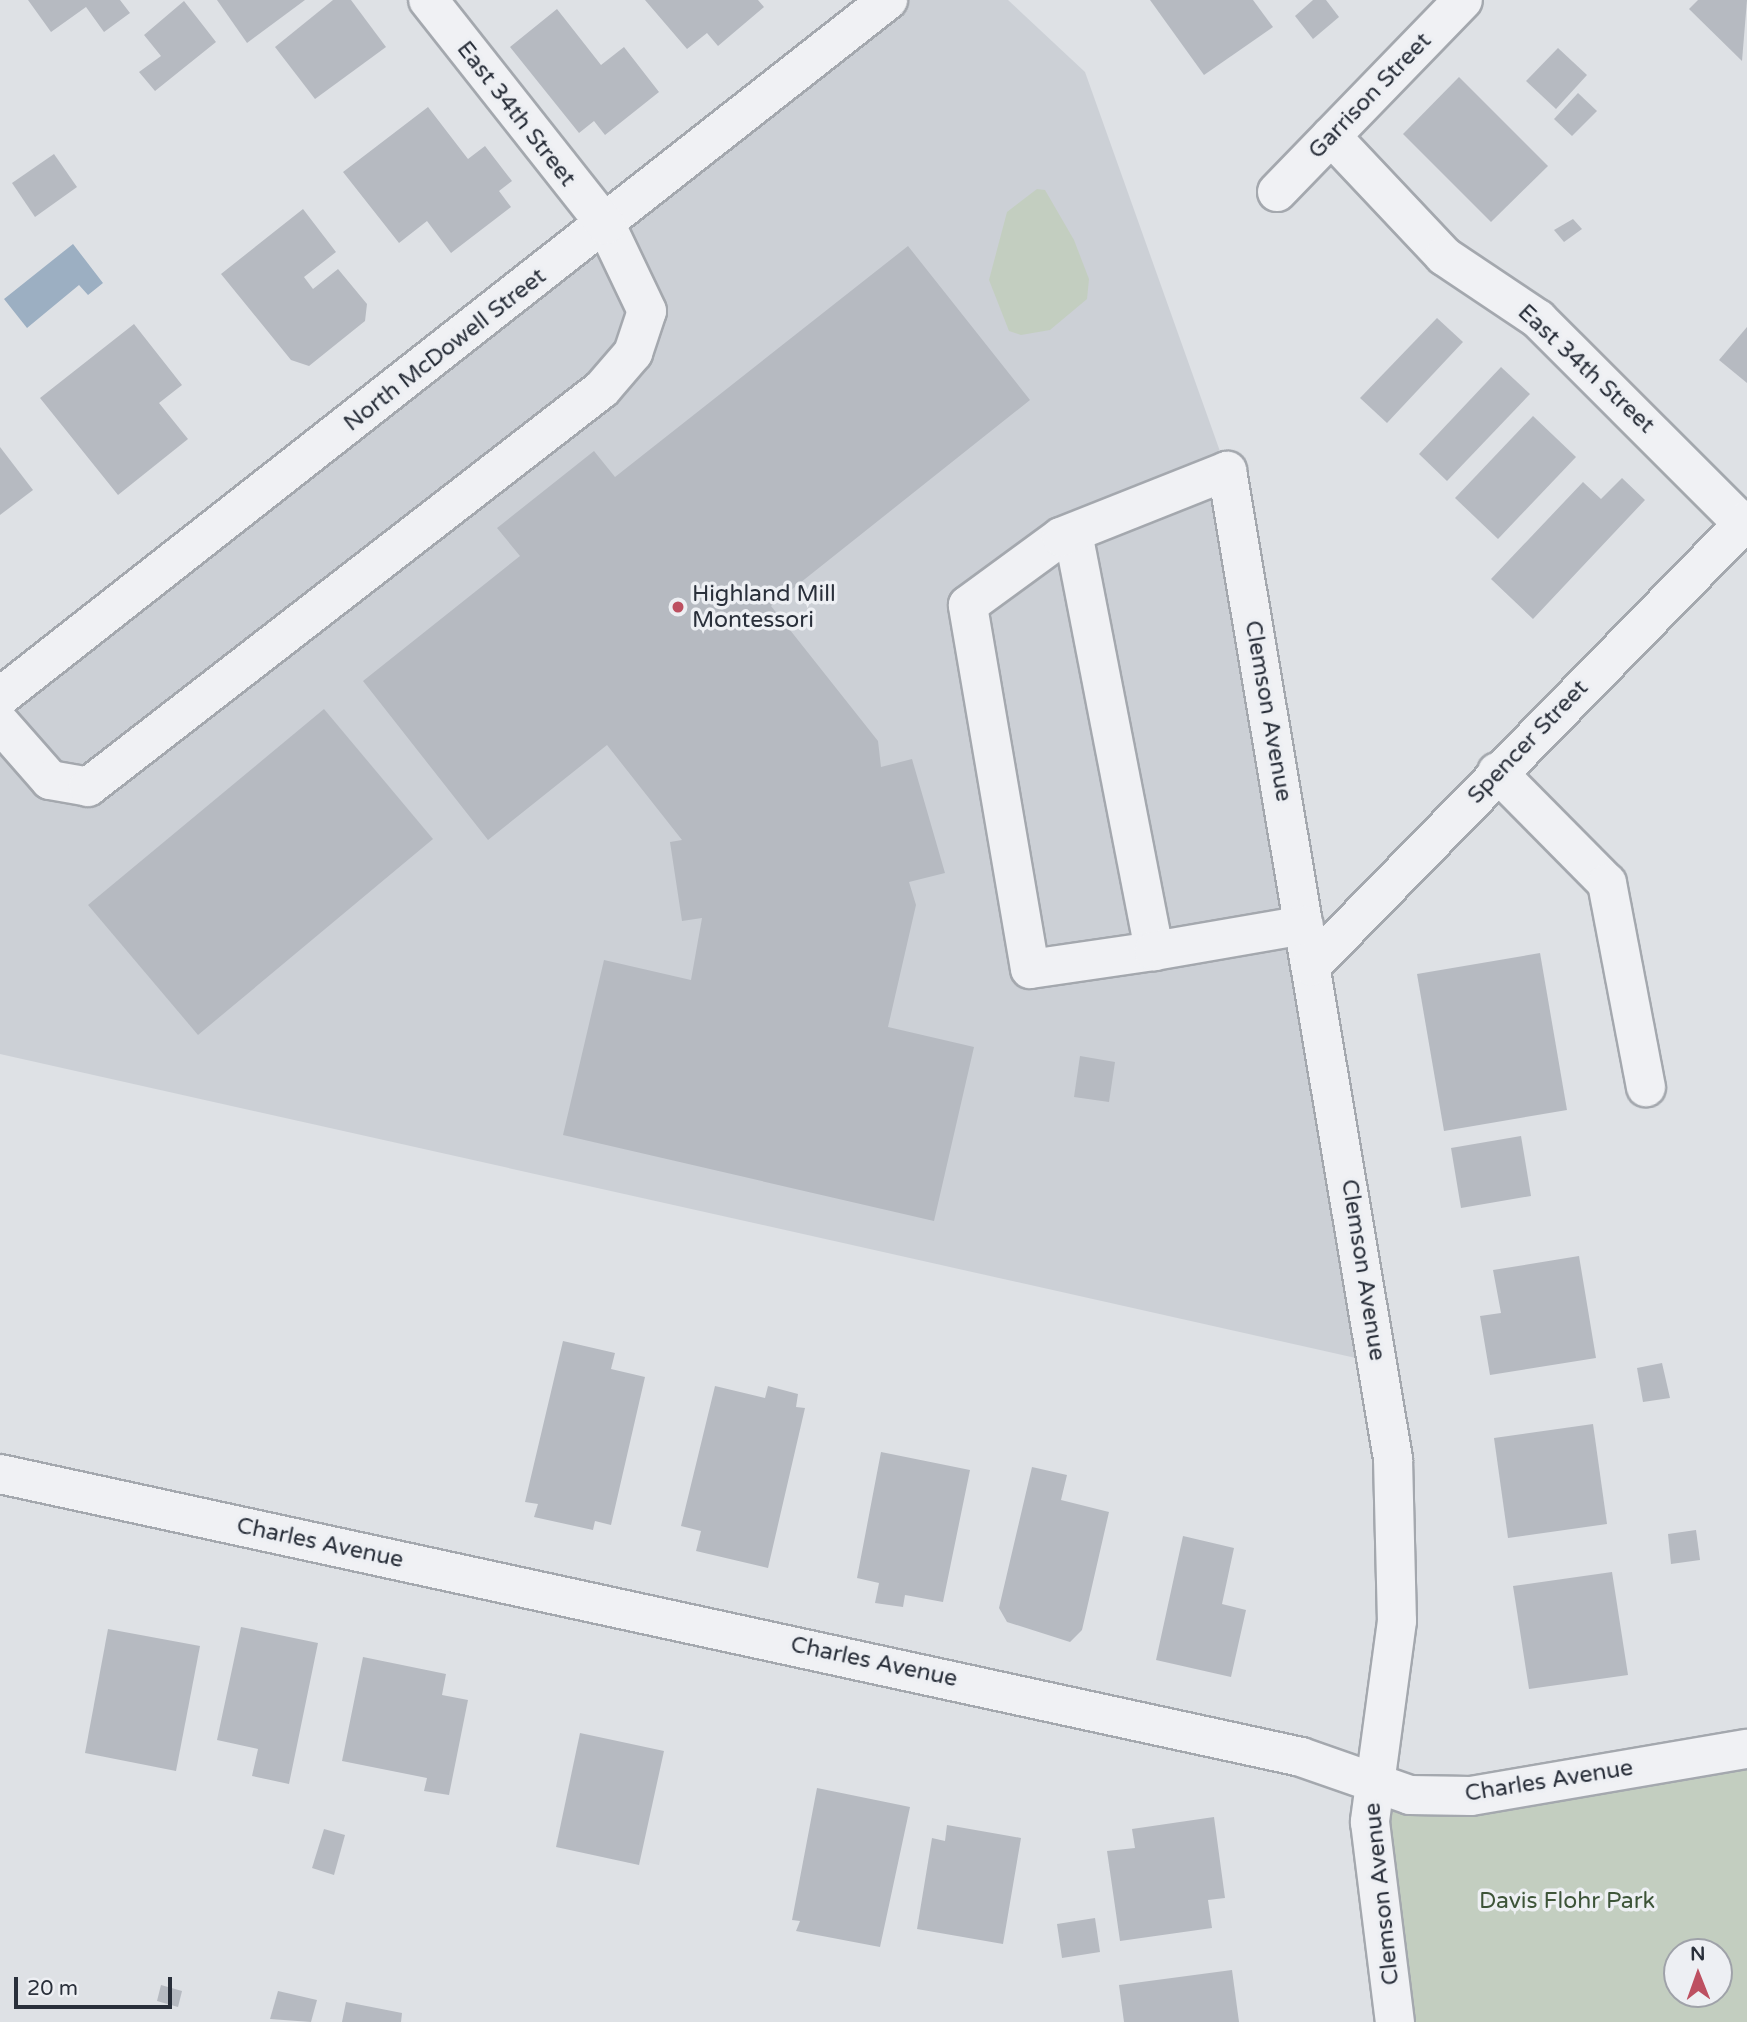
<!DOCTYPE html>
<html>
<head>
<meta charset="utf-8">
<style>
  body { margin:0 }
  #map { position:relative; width:1747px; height:2022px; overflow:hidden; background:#dee1e5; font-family:"Varela Round",sans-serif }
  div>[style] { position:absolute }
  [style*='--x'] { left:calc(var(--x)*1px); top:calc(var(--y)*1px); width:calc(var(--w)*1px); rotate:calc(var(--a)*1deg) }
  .built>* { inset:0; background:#ccd0d6 }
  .green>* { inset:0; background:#c3cec0 }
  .water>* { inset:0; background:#9cafc2 }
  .building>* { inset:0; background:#b6bac1 }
  .roads { filter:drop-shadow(2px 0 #a4a8ae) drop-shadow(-2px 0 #a4a8ae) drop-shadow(0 2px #a4a8ae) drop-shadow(0 -2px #a4a8ae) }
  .minor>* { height:38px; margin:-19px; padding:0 19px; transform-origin:19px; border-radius:19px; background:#f0f1f4 }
  .dots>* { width:19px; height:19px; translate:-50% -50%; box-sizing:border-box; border:4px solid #edeff3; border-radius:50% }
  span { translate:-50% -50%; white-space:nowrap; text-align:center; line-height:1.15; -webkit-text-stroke:7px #edeff3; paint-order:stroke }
  .street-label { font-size:23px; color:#292f3a }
  .poi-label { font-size:23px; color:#292f3a }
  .left { translate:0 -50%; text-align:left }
  .park-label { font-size:23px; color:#3d5438 }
  .north { position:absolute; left:1663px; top:1938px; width:70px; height:70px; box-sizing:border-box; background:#edeff3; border:2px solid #9fa2a9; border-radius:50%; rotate:359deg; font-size:19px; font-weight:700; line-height:28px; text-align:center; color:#292f3a }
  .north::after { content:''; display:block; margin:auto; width:24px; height:32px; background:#bd5061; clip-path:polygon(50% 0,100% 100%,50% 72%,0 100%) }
  .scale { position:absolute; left:14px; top:1977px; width:158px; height:32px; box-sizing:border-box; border:4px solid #292f3a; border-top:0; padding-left:9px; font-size:21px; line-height:24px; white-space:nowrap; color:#292f3a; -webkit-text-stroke:5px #edeff3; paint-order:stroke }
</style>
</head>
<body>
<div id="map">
  <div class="built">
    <div style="clip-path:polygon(870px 0,1008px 0,1085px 72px,1227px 471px,1378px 1363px,0 1054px,0 692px)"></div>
  </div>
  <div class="green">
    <div style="clip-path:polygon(1037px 189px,1045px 190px,1074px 240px,1089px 279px,1087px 299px,1050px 330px,1021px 335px,1009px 331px,989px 280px,1007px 212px)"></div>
    <div style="clip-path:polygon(evenodd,1747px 1749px,1747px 2022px,1398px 2022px,1372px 1786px,1410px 1795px,1747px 1749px,1677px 1952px,1719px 1952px,1719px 1994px,1677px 1994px,1677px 1952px)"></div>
  </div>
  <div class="water">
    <div style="clip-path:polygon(73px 244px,103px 283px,88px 295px,79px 285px,27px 328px,4px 299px)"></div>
  </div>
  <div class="building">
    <div style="clip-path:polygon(28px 0,120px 0,130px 13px,104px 32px,86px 7px,51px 32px)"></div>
    <div style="clip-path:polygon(217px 0,305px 0,247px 43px)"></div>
    <div style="clip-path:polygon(333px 0,351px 0,386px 47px,315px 99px,275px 47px)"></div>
    <div style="clip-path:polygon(645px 0,758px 0,764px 7px,718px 46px,707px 33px,687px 49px)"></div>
    <div style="clip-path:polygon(1150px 0,1253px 0,1273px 27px,1204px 75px)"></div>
    <div style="clip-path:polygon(1313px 0,1326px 0,1339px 17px,1313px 39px,1295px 16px)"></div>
    <div style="clip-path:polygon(1698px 0,1747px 0,1742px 61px,1689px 9px)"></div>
    <div style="clip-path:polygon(184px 1px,216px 42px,155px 91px,139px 72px,161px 56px,144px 35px)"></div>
    <div style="clip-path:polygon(557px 9px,601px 65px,624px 47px,659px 92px,605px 135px,594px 121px,579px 133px,510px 47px)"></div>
    <div style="clip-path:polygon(1558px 48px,1587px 75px,1556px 109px,1526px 81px)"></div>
    <div style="clip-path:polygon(1459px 77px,1548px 166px,1491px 222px,1403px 134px)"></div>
    <div style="clip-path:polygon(1578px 93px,1597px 111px,1572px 136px,1554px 119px)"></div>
    <div style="clip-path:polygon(428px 107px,468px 159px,485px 146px,512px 181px,499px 191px,511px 207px,451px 253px,427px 221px,399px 243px,343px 172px)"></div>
    <div style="clip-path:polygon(54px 154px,77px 187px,35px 217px,12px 183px)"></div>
    <div style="clip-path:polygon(303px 209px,336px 252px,304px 277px,313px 289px,338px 269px,367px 304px,365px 321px,309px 366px,291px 360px,221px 274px)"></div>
    <div style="clip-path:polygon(1573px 219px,1582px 229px,1564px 242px,1554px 230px)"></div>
    <div style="clip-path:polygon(908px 246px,1030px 400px,771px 606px,878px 741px,881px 767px,912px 759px,945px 873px,909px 882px,916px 905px,888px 1027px,974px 1047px,934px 1221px,563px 1135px,604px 960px,691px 980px,702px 918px,682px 921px,670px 842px,682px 840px,607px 745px,488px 840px,363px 681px,520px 556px,497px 528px,594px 451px,615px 477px)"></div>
    <div style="clip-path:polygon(1437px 318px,1463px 342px,1387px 423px,1360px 398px)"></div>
    <div style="clip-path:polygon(134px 324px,182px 385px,159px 403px,188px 439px,118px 495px,40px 398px)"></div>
    <div style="clip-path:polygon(1747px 327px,1747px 383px,1719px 360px)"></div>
    <div style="clip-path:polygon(1501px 367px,1530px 394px,1447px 481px,1419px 454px)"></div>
    <div style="clip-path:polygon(1533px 416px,1576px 457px,1498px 539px,1455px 498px)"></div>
    <div style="clip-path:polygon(0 447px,33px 490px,0 515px)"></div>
    <div style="clip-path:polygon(1622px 478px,1645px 500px,1533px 619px,1491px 579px,1583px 482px,1601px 499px)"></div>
    <div style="clip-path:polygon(324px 709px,433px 839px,198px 1035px,88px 905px)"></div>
    <div style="clip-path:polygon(1540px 953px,1567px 1110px,1444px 1131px,1417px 974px)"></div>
    <div style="clip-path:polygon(1080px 1056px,1115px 1062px,1109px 1102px,1074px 1097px)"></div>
    <div style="clip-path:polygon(1521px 1136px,1531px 1196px,1461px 1208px,1451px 1148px)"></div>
    <div style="clip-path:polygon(1579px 1256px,1596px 1358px,1490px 1375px,1480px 1316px,1501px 1313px,1493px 1270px)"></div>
    <div style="clip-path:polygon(563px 1341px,615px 1353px,611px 1369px,645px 1377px,611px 1525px,595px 1521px,593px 1530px,534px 1517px,538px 1504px,525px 1502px)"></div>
    <div style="clip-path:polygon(1662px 1363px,1670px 1398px,1643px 1402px,1637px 1368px)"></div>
    <div style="clip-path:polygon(715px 1386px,765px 1398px,768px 1386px,798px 1394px,796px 1407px,805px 1408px,768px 1568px,696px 1551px,701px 1531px,681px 1526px)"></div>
    <div style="clip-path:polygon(1593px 1424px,1607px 1524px,1508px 1538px,1494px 1438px)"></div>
    <div style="clip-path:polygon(881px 1452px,970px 1470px,943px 1602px,905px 1595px,903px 1607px,875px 1603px,879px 1583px,857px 1578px)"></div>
    <div style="clip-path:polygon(1032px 1467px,1067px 1475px,1061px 1500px,1109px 1512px,1082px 1630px,1070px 1642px,1007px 1622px,999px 1608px)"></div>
    <div style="clip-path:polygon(1696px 1530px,1700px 1560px,1671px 1564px,1668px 1534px)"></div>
    <div style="clip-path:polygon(1183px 1536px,1234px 1548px,1222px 1604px,1246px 1610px,1231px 1677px,1156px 1660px)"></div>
    <div style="clip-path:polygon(1612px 1572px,1628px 1675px,1529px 1689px,1513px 1586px)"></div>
    <div style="clip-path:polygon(241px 1627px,318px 1643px,289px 1784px,252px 1776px,258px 1749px,217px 1740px)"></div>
    <div style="clip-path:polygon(108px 1629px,200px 1646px,176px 1771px,85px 1753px)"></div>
    <div style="clip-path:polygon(363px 1657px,446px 1674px,442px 1695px,468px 1700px,449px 1795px,424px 1791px,427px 1778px,342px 1761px)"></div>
    <div style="clip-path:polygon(580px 1733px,664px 1751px,639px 1865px,556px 1847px)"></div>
    <div style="clip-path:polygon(817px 1788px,910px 1807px,880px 1947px,796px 1931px,800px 1921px,792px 1920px)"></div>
    <div style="clip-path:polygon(1214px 1817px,1225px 1898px,1208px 1900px,1212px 1928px,1120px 1941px,1107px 1851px,1135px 1848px,1132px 1829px)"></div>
    <div style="clip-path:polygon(947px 1825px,1021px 1838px,1003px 1944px,917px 1929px,932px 1838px,945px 1841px)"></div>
    <div style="clip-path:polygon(324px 1829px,345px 1835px,334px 1875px,312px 1868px)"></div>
    <div style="clip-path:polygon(1095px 1918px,1100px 1952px,1062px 1958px,1057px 1924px)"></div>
    <div style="clip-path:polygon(1232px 1970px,1239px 2022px,1124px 2022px,1119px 1985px)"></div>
    <div style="clip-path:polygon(161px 1985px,182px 1991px,178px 2007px,157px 2001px)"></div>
    <div style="clip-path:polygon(278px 1991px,317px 2000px,311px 2022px,270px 2019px)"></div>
    <div style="clip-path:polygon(346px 2002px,402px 2013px,401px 2022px,342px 2022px)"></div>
  </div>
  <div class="roads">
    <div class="minor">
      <div style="--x:1331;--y:136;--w:165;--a:46.7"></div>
      <div style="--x:1444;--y:256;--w:113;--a:33.8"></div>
      <div style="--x:1538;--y:319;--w:290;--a:45"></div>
      <div style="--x:1277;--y:192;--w:267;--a:-45.9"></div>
      <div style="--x:1073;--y:533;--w:426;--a:79"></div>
      <div style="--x:1154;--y:951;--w:125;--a:171.7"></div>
      <div style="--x:1030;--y:969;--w:369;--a:-99.7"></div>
      <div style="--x:968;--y:605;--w:115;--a:-36.2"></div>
      <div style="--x:1061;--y:537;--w:179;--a:-21.7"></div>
      <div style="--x:1227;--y:471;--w:1002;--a:80.46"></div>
      <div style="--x:1393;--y:1459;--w:162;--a:88.6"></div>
      <div style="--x:1397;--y:1621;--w:203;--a:97.7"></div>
      <div style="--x:1370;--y:1822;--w:202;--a:82.9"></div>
      <div style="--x:0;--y:697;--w:1129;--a:-38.13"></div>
      <div style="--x:0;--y:723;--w:76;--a:48.7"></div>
      <div style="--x:50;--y:780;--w:39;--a:10"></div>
      <div style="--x:88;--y:787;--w:650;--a:-37.75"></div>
      <div style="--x:602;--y:389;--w:48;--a:-49.3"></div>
      <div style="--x:633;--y:353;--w:44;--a:-71.6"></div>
      <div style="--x:647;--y:311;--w:95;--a:-115.5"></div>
      <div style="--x:606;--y:225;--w:287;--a:-128.3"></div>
      <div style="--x:1497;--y:772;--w:156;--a:45.3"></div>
      <div style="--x:1607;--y:883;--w:208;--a:79.2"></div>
      <div style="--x:1154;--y:951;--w:152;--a:-9.8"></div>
      <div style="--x:1311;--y:966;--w:624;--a:-45.65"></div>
      <div style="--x:0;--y:1474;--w:1331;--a:12.27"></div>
      <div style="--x:1301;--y:1757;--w:115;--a:19.2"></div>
      <div style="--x:1410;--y:1795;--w:61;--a:0.9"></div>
      <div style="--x:1471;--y:1796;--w:280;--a:-9.7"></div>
    </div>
  </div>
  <div class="dots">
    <div style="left:678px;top:607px;background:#bd5061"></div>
  </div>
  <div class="street-label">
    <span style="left:1370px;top:96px;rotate:-46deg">Garrison Street</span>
    <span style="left:516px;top:114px;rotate:52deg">East 34th Street</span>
    <span style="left:445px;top:350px;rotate:-38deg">North McDowell Street</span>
    <span style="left:1586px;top:369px;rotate:43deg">East 34th Street</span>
    <span style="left:1268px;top:711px;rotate:80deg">Clemson Avenue</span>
    <span style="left:1528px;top:742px;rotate:-46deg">Spencer Street</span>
    <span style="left:1363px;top:1270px;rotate:81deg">Clemson Avenue</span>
    <span style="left:320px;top:1543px;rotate:12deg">Charles Avenue</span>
    <span style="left:874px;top:1662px;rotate:12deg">Charles Avenue</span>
    <span style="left:1549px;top:1781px;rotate:-9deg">Charles Avenue</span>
    <span style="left:1382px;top:1894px;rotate:-96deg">Clemson Avenue</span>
  </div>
  <div class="poi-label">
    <span class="left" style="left:692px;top:607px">Highland Mill<br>Montessori</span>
  </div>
  <div class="park-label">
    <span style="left:1567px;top:1901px">Davis Flohr Park</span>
  </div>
  <div class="north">N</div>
  <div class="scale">20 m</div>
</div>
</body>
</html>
